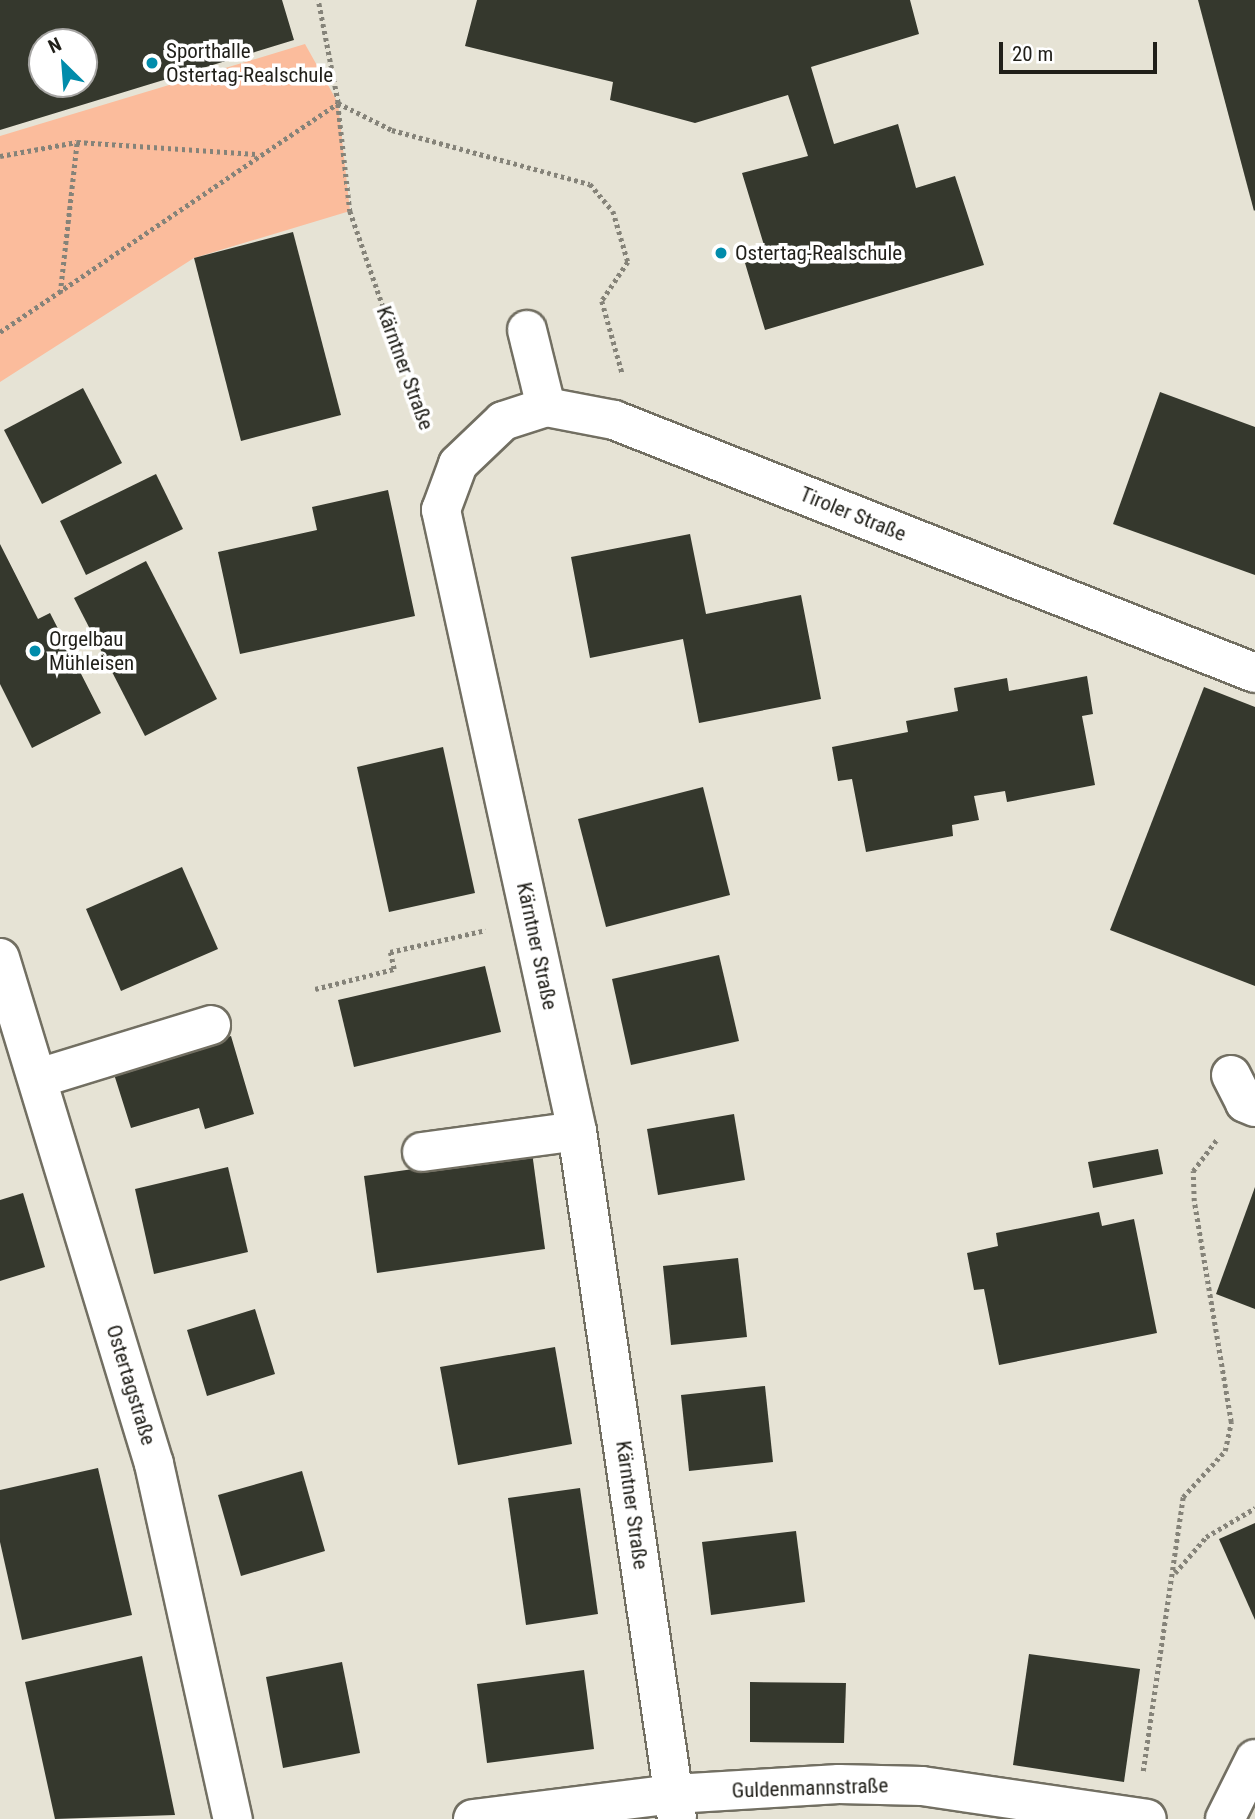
<!DOCTYPE html>
<html>
<head>
<meta charset="utf-8">
<style>
  body { margin:0 }
  #map { position:relative; width:1255px; height:1819px; overflow:hidden; background:#e6e3d5; font-family:"Roboto Condensed",sans-serif }
  div>[style] { position:absolute }
  [style*='--x'] { left:calc(var(--x)*1px); top:calc(var(--y)*1px); width:calc(var(--w)*1px); rotate:calc(var(--a)*1deg) }
  .green>* { inset:0; background:#fbbc9c }
  .building>* { inset:0; background:#35382d }
  .path>* { height:4.5px; margin-top:-2.25px; transform-origin:0; background:repeating-linear-gradient(90deg,#858379 0 3.5px,transparent 0 7px) }
  .roads { filter:drop-shadow(2px 0 #726f62) drop-shadow(-2px 0 #726f62) drop-shadow(0 2px #726f62) drop-shadow(0 -2px #726f62) }
  .minor>* { height:38px; margin:-19px; padding:0 19px; transform-origin:19px; border-radius:19px; background:#fff }
  .dots>* { width:19px; height:19px; translate:-50% -50%; box-sizing:border-box; border:4px solid #fff; border-radius:50% }
  span { translate:-50% -50%; white-space:nowrap; text-align:center; line-height:1.15; -webkit-text-stroke:7px #fff; paint-order:stroke }
  .poi-label { font-size:21px; color:#201f19 }
  .left { translate:0 -50%; text-align:left }
  .street-label { font-size:21px; color:#201f19 }
  .north { position:absolute; left:28px; top:28px; width:70px; height:70px; box-sizing:border-box; background:#fff; border:2px solid #a6a5a3; border-radius:50%; rotate:335deg; font-size:19px; font-weight:700; line-height:28px; text-align:center; color:#201f19 }
  .north::after { content:''; display:block; margin:auto; width:24px; height:32px; background:#018cab; clip-path:polygon(50% 0,100% 100%,50% 72%,0 100%) }
  .scale { position:absolute; left:999px; top:42px; width:158px; height:32px; box-sizing:border-box; border:4px solid #201f19; border-top:0; padding-left:9px; font-size:21px; line-height:24px; white-space:nowrap; color:#201f19; -webkit-text-stroke:5px #fff; paint-order:stroke }
</style>
</head>
<body>
<div id="map">
  <div class="green">
    <div style="clip-path:polygon(305px 44px,338px 103px,350px 211px,194px 258px,0 382px,0 136px)"></div>
  </div>
  <div class="building">
    <div style="clip-path:polygon(evenodd,0 0,282px 0,294px 40px,0 130px,0 0,42px 42px,84px 42px,84px 84px,42px 84px,42px 42px)"></div>
    <div style="clip-path:polygon(477px 0,910px 0,919px 34px,811px 67px,834px 144px,898px 124px,916px 188px,955px 176px,984px 265px,765px 330px,745px 263px,767px 255px,742px 173px,808px 156px,788px 95px,695px 123px,610px 100px,613px 82px,465px 46px)"></div>
    <div style="clip-path:polygon(1198px 0,1255px 0,1255px 210px,1254px 211px)"></div>
    <div style="clip-path:polygon(293px 232px,341px 415px,241px 441px,194px 258px)"></div>
    <div style="clip-path:polygon(83px 388px,122px 463px,42px 504px,4px 430px)"></div>
    <div style="clip-path:polygon(1160px 392px,1255px 427px,1255px 575px,1113px 524px)"></div>
    <div style="clip-path:polygon(156px 474px,183px 529px,86px 575px,60px 521px)"></div>
    <div style="clip-path:polygon(388px 490px,415px 616px,240px 654px,218px 552px,317px 530px,312px 507px)"></div>
    <div style="clip-path:polygon(690px 534px,706px 614px,801px 595px,821px 699px,699px 723px,683px 639px,590px 658px,571px 557px)"></div>
    <div style="clip-path:polygon(0 544px,38px 619px,50px 613px,101px 713px,32px 748px,0 684px)"></div>
    <div style="clip-path:polygon(146px 561px,217px 699px,145px 736px,74px 598px)"></div>
    <div style="clip-path:polygon(1087px 676px,1093px 714px,1082px 716px,1095px 785px,1007px 802px,1005px 791px,974px 796px,979px 820px,952px 825px,953px 836px,866px 852px,852px 779px,838px 781px,832px 747px,908px 732px,906px 721px,958px 711px,954px 688px,1007px 678px,1009px 691px)"></div>
    <div style="clip-path:polygon(1204px 687px,1255px 707px,1255px 986px,1110px 930px)"></div>
    <div style="clip-path:polygon(443px 747px,475px 893px,389px 912px,357px 767px)"></div>
    <div style="clip-path:polygon(703px 787px,730px 895px,606px 927px,578px 819px)"></div>
    <div style="clip-path:polygon(182px 867px,218px 949px,121px 991px,86px 909px)"></div>
    <div style="clip-path:polygon(719px 955px,739px 1041px,631px 1065px,612px 979px)"></div>
    <div style="clip-path:polygon(485px 966px,501px 1032px,354px 1067px,338px 1000px)"></div>
    <div style="clip-path:polygon(231px 1036px,254px 1114px,205px 1129px,199px 1108px,131px 1128px,113px 1071px)"></div>
    <div style="clip-path:polygon(734px 1114px,745px 1180px,658px 1195px,647px 1129px)"></div>
    <div style="clip-path:polygon(1158px 1149px,1163px 1174px,1093px 1188px,1088px 1162px)"></div>
    <div style="clip-path:polygon(532px 1152px,545px 1249px,377px 1273px,364px 1176px)"></div>
    <div style="clip-path:polygon(228px 1167px,248px 1252px,154px 1274px,135px 1189px)"></div>
    <div style="clip-path:polygon(1255px 1187px,1255px 1309px,1216px 1294px)"></div>
    <div style="clip-path:polygon(23px 1193px,45px 1267px,0 1281px,0 1200px)"></div>
    <div style="clip-path:polygon(1099px 1212px,1102px 1226px,1134px 1219px,1157px 1333px,999px 1365px,984px 1289px,974px 1290px,967px 1253px,998px 1246px,996px 1233px)"></div>
    <div style="clip-path:polygon(738px 1258px,747px 1337px,671px 1345px,663px 1266px)"></div>
    <div style="clip-path:polygon(255px 1309px,275px 1374px,207px 1396px,187px 1330px)"></div>
    <div style="clip-path:polygon(555px 1347px,572px 1444px,458px 1465px,440px 1367px)"></div>
    <div style="clip-path:polygon(765px 1386px,773px 1462px,689px 1471px,681px 1395px)"></div>
    <div style="clip-path:polygon(98px 1468px,132px 1615px,22px 1640px,0 1542px,0 1490px)"></div>
    <div style="clip-path:polygon(302px 1471px,325px 1551px,241px 1576px,218px 1495px)"></div>
    <div style="clip-path:polygon(580px 1488px,598px 1614px,526px 1625px,508px 1498px)"></div>
    <div style="clip-path:polygon(1255px 1523px,1255px 1620px,1219px 1539px)"></div>
    <div style="clip-path:polygon(796px 1531px,805px 1602px,711px 1615px,702px 1542px)"></div>
    <div style="clip-path:polygon(1029px 1654px,1140px 1669px,1124px 1782px,1013px 1765px)"></div>
    <div style="clip-path:polygon(142px 1656px,175px 1815px,55px 1819px,25px 1682px)"></div>
    <div style="clip-path:polygon(342px 1662px,360px 1753px,283px 1768px,266px 1677px)"></div>
    <div style="clip-path:polygon(584px 1670px,594px 1749px,487px 1763px,477px 1684px)"></div>
    <div style="clip-path:polygon(750px 1682px,846px 1683px,844px 1743px,750px 1742px)"></div>
  </div>
  <div class="path">
    <div style="--x:338;--y:103;--w:60;--a:26.6"></div>
    <div style="--x:392;--y:130;--w:205;--a:15.3"></div>
    <div style="--x:590;--y:184;--w:35;--a:50"></div>
    <div style="--x:613;--y:211;--w:53;--a:73.6"></div>
    <div style="--x:628;--y:262;--w:47;--a:123.7"></div>
    <div style="--x:602;--y:301;--w:74;--a:74.3"></div>
    <div style="--x:338;--y:104;--w:108;--a:83.6"></div>
    <div style="--x:350;--y:211;--w:233;--a:70.9"></div>
    <div style="--x:0;--y:156;--w:78;--a:-10.3"></div>
    <div style="--x:77;--y:142;--w:182;--a:3.8"></div>
    <div style="--x:60;--y:293;--w:152;--a:-83.6"></div>
    <div style="--x:0;--y:332;--w:408;--a:-34.1"></div>
    <div style="--x:338;--y:103;--w:105;--a:-101"></div>
    <div style="--x:315;--y:989;--w:81;--a:-14.2"></div>
    <div style="--x:394;--y:969;--w:17;--a:-103"></div>
    <div style="--x:390;--y:952;--w:98;--a:-12.9"></div>
    <div style="--x:1175;--y:1573;--w:48;--a:-49.3"></div>
    <div style="--x:1206;--y:1537;--w:57;--a:-30.6"></div>
    <div style="--x:1143;--y:1771;--w:277;--a:-81.7"></div>
    <div style="--x:1183;--y:1497;--w:62;--a:-47.6"></div>
    <div style="--x:1225;--y:1451;--w:30;--a:-78"></div>
    <div style="--x:1231;--y:1422;--w:224;--a:-99.5"></div>
    <div style="--x:1194;--y:1201;--w:30;--a:-92"></div>
    <div style="--x:1193;--y:1171;--w:40;--a:-53"></div>
  </div>
  <div class="roads">
    <div class="minor">
      <div style="--x:527;--y:330;--w:79;--a:76.1"></div>
      <div style="--x:0;--y:958;--w:529;--a:73.07"></div>
      <div style="--x:154;--y:1464;--w:364;--a:77.5"></div>
      <div style="--x:1231;--y:1075;--w:31;--a:63"></div>
      <div style="--x:1245;--y:1103;--w:11;--a:22"></div>
      <div style="--x:39;--y:1078;--w:180;--a:-17.1"></div>
      <div style="--x:422;--y:1152;--w:156;--a:-7.7"></div>
      <div style="--x:473;--y:1819;--w:203;--a:-7.1"></div>
      <div style="--x:674;--y:1794;--w:165;--a:-3.5"></div>
      <div style="--x:839;--y:1784;--w:83;--a:1.4"></div>
      <div style="--x:922;--y:1786;--w:227;--a:8.3"></div>
      <div style="--x:677;--y:1819;--w:695;--a:-98.27"></div>
      <div style="--x:577;--y:1131;--w:636;--a:-102.35"></div>
      <div style="--x:441;--y:510;--w:49;--a:-69.7"></div>
      <div style="--x:458;--y:464;--w:62;--a:-43.7"></div>
      <div style="--x:503;--y:421;--w:45;--a:-18"></div>
      <div style="--x:546;--y:407;--w:69;--a:10.8"></div>
      <div style="--x:614;--y:420;--w:689;--a:21.54"></div>
      <div style="--x:1225;--y:1819;--w:67;--a:-63.4"></div>
    </div>
  </div>
  <div class="dots">
    <div style="left:152px;top:63px;background:#018cab"></div>
    <div style="left:721px;top:253px;background:#018cab"></div>
    <div style="left:35px;top:651px;background:#018cab"></div>
  </div>
  <div class="poi-label">
    <span class="left" style="left:166px;top:63px">Sporthalle<br>Ostertag-Realschule</span>
    <span class="left" style="left:735px;top:253px">Ostertag-Realschule</span>
    <span class="left" style="left:49px;top:651px">Orgelbau<br>Mühleisen</span>
  </div>
  <div class="street-label">
    <span style="left:405px;top:368px;rotate:70deg">Kärntner Straße</span>
    <span style="left:853px;top:514px;rotate:22deg">Tiroler Straße</span>
    <span style="left:537px;top:946px;rotate:78deg">Kärntner Straße</span>
    <span style="left:131px;top:1385px;rotate:73deg">Ostertagstraße</span>
    <span style="left:632px;top:1505px;rotate:82deg">Kärntner Straße</span>
    <span style="left:810px;top:1788px;rotate:-2deg">Guldenmannstraße</span>
  </div>
  <div class="north">N</div>
  <div class="scale">20 m</div>
</div>
</body>
</html>
